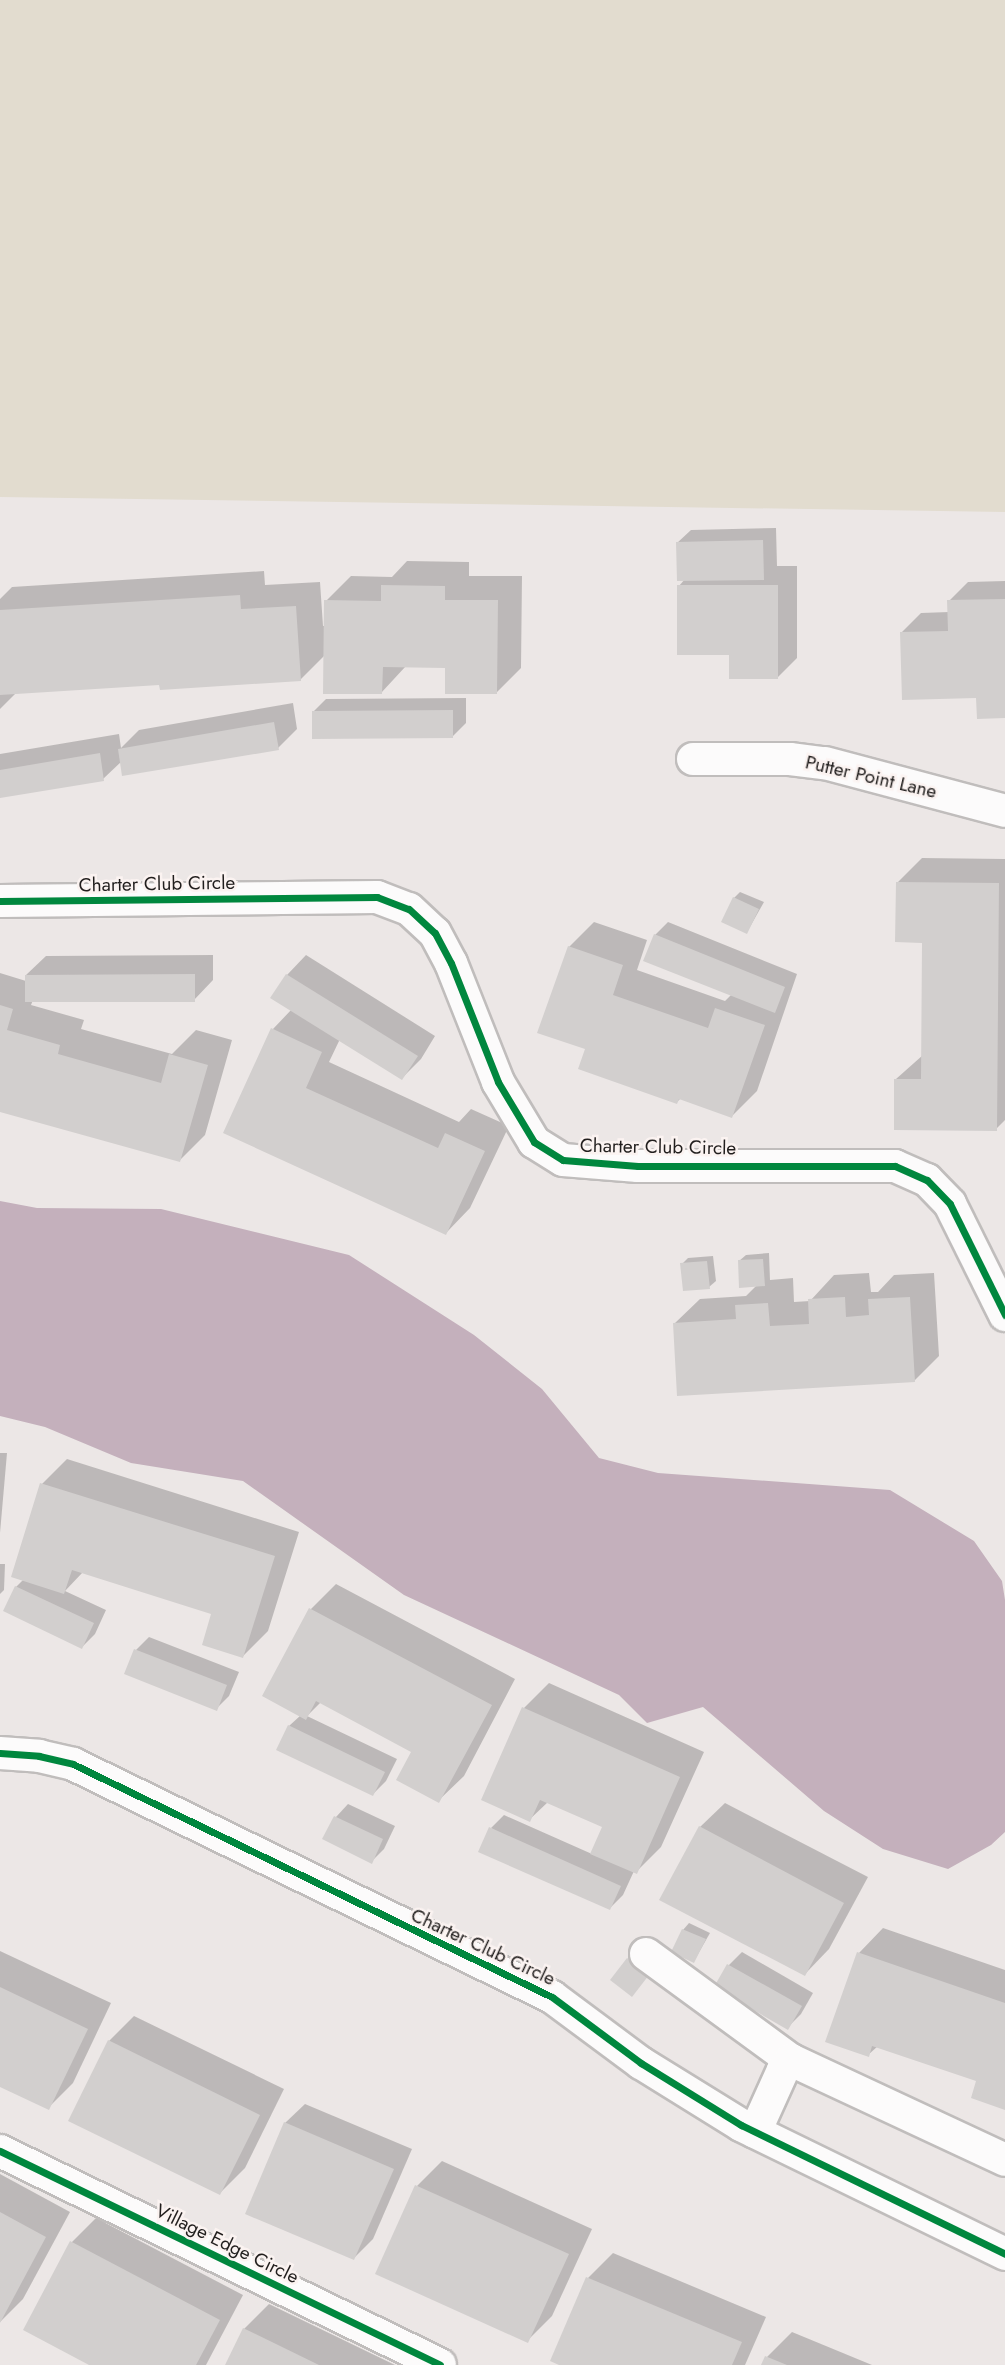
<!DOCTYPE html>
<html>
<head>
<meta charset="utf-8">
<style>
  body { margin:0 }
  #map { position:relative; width:1005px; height:2365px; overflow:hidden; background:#ece7e6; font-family:Jost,sans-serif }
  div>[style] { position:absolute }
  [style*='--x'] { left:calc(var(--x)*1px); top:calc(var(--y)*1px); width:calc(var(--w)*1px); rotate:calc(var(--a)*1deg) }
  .green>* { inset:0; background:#e2dccf }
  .water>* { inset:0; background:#c4b0bc }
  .shadow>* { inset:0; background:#0003 }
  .building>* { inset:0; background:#d2cfce }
  .roads { filter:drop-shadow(2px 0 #c0bdbc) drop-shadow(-2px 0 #c0bdbc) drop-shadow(0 2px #c0bdbc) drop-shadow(0 -2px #c0bdbc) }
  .minor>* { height:32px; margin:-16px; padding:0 16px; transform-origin:16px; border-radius:16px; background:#fcfbfb }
  .cycleway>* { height:7px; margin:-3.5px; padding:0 3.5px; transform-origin:3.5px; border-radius:3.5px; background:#00873e }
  span { translate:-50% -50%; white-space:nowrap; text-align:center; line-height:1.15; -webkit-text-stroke:5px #fbf3f1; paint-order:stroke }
  .street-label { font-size:19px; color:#211e1d }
</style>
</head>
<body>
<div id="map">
  <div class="green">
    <div style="clip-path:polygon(0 0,1005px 0,1005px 512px,0 497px)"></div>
  </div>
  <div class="water">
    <div style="clip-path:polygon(0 1201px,37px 1208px,161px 1209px,349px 1255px,474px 1335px,542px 1389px,599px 1458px,658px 1473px,890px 1490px,974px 1541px,1002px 1581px,1005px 1600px,1005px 1832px,991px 1845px,948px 1869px,883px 1849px,824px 1811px,703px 1707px,647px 1723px,619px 1695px,404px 1595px,243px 1481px,131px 1463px,45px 1427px,0 1416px)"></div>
  </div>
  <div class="shadow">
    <div style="clip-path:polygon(776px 528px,777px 566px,797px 566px,797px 658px,778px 677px,731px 654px,679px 586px,685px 579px,677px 543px,691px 530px)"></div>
    <div style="clip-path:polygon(407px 561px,469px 562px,469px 576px,522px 576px,521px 668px,496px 693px,447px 667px,406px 666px,381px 693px,326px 654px,300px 680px,161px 683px,17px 692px,0 709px,0 599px,12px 587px,264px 571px,265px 585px,320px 582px,323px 626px,326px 626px,326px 601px,351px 576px,392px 577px)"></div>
    <div style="clip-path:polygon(1005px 581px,1005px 717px,902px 632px,921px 613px,949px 612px,949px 601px,968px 582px)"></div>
    <div style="clip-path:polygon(466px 698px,466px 723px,453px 736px,313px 712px,326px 699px)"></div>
    <div style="clip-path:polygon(293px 703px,297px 729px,278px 748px,122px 761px,103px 779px,0 796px,0 754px,119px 734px,121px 748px,139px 730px)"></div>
    <div style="clip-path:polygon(922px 858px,1005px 859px,1005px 1120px,996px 1129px,896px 1079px,923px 1055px,924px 941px,897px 883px)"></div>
    <div style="clip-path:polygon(740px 892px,764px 902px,747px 932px,734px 898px)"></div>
    <div style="clip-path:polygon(594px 922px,647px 940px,637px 970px,725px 1001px,732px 994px,655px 935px,668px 922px,797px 974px,757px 1091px,732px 1116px,681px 1098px,677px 1102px,587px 1048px,569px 947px)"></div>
    <div style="clip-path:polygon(213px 955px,213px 980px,194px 1000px,33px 1000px,31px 1005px,84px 1020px,81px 1029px,172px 1054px,196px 1030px,232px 1040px,205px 1135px,180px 1160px,0 1110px,0 973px,26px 981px,26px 975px,46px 956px)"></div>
    <div style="clip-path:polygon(306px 955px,435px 1036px,421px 1059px,402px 1078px,340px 1039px,329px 1062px,459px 1122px,471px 1109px,509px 1126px,470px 1208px,446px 1233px,225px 1132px,273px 1029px,292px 1009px,287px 975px)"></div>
    <div style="clip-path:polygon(769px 1253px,770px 1280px,793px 1278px,794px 1302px,810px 1301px,834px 1275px,869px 1273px,871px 1292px,878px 1292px,894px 1275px,934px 1273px,939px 1356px,914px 1381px,675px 1323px,700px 1299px,746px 1296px,757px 1285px,739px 1261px,746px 1255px)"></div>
    <div style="clip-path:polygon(713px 1256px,716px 1281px,709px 1287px,682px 1264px,688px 1258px)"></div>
    <div style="clip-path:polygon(0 1453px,7px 1453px,0 1533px)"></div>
    <div style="clip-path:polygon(67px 1459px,299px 1532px,268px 1631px,243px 1656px,214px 1613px,83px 1572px,65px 1591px,106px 1610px,95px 1634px,82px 1647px,16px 1587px,24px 1579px,42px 1484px)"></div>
    <div style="clip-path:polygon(0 1564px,5px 1564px,4px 1590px,0 1594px)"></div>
    <div style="clip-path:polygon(336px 1584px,515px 1679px,464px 1776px,439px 1800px,414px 1751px,321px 1702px,307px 1716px,397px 1759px,386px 1781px,373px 1794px,289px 1726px,301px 1715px,311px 1609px)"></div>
    <div style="clip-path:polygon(149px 1637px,239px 1672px,229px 1696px,216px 1709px,136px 1650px)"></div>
    <div style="clip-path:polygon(549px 1683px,704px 1752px,661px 1847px,636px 1872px,634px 1871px,623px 1895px,610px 1908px,491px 1828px,504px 1815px,592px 1854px,604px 1827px,548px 1802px,529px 1820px,524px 1708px)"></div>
    <div style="clip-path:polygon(725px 1803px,868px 1877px,829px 1949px,805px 1974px,700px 1827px)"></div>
    <div style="clip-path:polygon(348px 1804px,395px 1826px,384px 1849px,371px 1862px,325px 1839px,336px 1817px)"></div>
    <div style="clip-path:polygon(689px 1923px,710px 1933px,694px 1961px,683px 1930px)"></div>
    <div style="clip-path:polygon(883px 1928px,1005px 1970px,1005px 2108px,979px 2080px,878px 2046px,868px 2055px,859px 1953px)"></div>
    <div style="clip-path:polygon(0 1951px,111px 2003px,73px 2083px,48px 2108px,0 2085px)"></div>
    <div style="clip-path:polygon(742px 1952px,813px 1993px,801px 2014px,788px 2027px,716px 1986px,729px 1965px)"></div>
    <div style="clip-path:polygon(134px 2016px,284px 2089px,245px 2168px,220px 2193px,109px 2041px)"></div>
    <div style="clip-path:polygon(305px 2104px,412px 2149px,373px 2239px,354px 2258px,285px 2123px)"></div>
    <div style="clip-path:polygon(442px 2161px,592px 2229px,552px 2316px,528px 2340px,417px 2186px)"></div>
    <div style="clip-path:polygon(0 2174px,70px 2212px,23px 2299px,0 2322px)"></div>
    <div style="clip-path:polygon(96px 2218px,243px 2295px,206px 2365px,93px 2365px,71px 2243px)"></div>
    <div style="clip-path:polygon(613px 2253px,766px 2317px,745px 2365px,564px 2365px,588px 2278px)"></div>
    <div style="clip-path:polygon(269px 2304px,395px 2365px,227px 2365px,244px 2329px)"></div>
    <div style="clip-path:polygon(792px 2332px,872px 2365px,763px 2365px,767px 2357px)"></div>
  </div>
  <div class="building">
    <div style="clip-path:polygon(763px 540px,764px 580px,677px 581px,676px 542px)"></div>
    <div style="clip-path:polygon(381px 585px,445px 586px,445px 600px,498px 600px,497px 694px,445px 694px,445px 668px,383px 667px,382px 694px,323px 694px,324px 600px,381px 601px)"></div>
    <div style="clip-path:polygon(677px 585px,778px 585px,778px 679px,729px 679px,729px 655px,677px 655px)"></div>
    <div style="clip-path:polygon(240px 595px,241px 609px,296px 606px,301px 681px,160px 690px,159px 685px,0 695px,0 610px)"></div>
    <div style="clip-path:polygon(1005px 599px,1005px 718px,977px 719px,976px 698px,902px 700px,900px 632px,948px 631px,947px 600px)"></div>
    <div style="clip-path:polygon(453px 710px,453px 738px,312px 739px,312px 711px)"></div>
    <div style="clip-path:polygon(274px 722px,279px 750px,122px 776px,118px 749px)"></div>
    <div style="clip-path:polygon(100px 753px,104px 781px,0 798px,0 770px)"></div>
    <div style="clip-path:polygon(896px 882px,999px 883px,997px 1131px,894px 1130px,894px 1079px,921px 1079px,922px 943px,895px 942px)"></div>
    <div style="clip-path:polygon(733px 897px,759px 909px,747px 934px,721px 922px)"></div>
    <div style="clip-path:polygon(654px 934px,785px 987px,775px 1013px,643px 961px)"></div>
    <div style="clip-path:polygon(568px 946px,623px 965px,613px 995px,708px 1028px,715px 1008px,765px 1025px,732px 1118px,679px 1099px,677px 1104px,578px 1069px,585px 1049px,537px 1033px)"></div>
    <div style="clip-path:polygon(195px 974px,195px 1002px,25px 1002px,25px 975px)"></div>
    <div style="clip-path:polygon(286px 974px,418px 1056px,402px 1080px,270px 998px)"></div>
    <div style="clip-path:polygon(0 1005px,13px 1009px,7px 1030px,60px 1045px,58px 1054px,161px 1083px,169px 1054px,208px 1065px,180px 1162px,0 1112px)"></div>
    <div style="clip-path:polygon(271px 1028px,322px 1052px,306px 1088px,438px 1148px,445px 1133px,485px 1151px,446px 1235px,223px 1133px)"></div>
    <div style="clip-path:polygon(763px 1259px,765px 1286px,739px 1288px,738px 1260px)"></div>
    <div style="clip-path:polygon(707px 1261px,710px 1289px,683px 1291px,680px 1263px)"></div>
    <div style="clip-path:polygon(845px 1297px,846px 1317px,869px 1315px,868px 1299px,910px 1297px,915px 1382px,677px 1396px,673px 1323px,736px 1319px,735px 1305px,768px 1303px,770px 1326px,809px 1324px,808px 1299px)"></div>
    <div style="clip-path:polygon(40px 1483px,275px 1556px,243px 1658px,202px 1645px,211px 1614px,72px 1570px,64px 1594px,11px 1577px)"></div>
    <div style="clip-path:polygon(15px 1586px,94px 1623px,82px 1649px,3px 1611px)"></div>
    <div style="clip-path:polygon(309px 1608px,492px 1705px,439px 1803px,396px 1780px,411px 1752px,316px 1701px,306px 1720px,262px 1696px)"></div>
    <div style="clip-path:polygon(134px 1649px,227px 1685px,217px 1711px,124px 1674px)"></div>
    <div style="clip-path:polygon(522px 1707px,680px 1777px,637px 1874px,590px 1854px,602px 1827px,540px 1800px,530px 1822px,481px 1800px)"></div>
    <div style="clip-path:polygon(288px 1725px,385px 1772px,373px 1796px,276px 1750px)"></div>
    <div style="clip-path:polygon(334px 1816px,383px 1839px,372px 1864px,322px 1839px)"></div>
    <div style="clip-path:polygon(699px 1826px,844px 1903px,805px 1976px,659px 1900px)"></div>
    <div style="clip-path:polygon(489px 1827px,621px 1886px,610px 1910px,478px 1852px)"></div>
    <div style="clip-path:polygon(682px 1929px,706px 1939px,694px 1963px,671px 1952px)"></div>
    <div style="clip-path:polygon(857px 1952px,1005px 2003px,1005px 2110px,971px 2098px,976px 2081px,872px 2046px,869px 2057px,825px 2042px)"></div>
    <div style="clip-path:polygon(627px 1958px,649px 1975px,632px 1997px,610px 1980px)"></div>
    <div style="clip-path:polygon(727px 1964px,802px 2006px,788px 2030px,714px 1987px)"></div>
    <div style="clip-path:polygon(0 1987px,88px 2029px,49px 2110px,0 2087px)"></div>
    <div style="clip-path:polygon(108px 2040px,260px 2115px,220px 2195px,68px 2121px)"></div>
    <div style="clip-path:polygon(284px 2122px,394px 2169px,354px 2260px,245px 2214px)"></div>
    <div style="clip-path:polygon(415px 2185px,569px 2254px,528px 2343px,375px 2274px)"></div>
    <div style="clip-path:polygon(0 2212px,46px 2237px,0 2323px)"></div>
    <div style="clip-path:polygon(70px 2241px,220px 2320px,196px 2365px,89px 2365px,23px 2330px)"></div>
    <div style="clip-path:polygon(586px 2277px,742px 2342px,732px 2365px,559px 2365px,550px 2361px)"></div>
    <div style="clip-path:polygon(243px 2328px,319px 2365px,225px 2365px)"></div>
    <div style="clip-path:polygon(765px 2356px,787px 2365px,761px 2365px)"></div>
  </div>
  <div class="roads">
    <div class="minor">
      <div style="--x:693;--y:759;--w:97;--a:0"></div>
      <div style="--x:790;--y:759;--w:35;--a:7"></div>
      <div style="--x:825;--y:763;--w:186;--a:14.9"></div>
      <div style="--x:0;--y:901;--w:377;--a:-0.6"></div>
      <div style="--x:377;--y:897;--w:34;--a:21"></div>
      <div style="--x:409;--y:909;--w:35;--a:43"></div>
      <div style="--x:435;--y:933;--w:34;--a:62"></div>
      <div style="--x:451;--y:963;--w:128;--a:68.4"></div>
      <div style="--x:498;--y:1082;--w:70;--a:59"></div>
      <div style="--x:534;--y:1142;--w:34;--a:32"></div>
      <div style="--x:563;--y:1160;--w:75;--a:4.6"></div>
      <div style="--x:638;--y:1166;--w:257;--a:0"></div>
      <div style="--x:895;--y:1166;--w:35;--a:24"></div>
      <div style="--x:927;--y:1180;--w:33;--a:46"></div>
      <div style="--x:950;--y:1204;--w:124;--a:63.6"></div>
      <div style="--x:0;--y:1753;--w:39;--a:4"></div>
      <div style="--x:39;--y:1756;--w:35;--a:13"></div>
      <div style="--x:73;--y:1764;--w:533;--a:25.94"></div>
      <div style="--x:552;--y:1997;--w:111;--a:36.6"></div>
      <div style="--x:641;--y:2063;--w:118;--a:31.8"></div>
      <div style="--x:741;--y:2125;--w:294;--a:26"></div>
      <div style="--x:646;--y:1954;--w:180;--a:36.2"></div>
      <div style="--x:755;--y:2132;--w:68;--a:-65.7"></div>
      <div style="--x:783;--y:2070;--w:13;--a:-51"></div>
      <div style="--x:791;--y:2060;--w:236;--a:25"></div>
      <div style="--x:0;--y:2151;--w:489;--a:25.9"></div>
    </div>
  </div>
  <div class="cycleway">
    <div style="--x:0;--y:901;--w:377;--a:-0.6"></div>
    <div style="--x:377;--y:897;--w:34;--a:21"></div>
    <div style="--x:409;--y:909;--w:35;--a:43"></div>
    <div style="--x:435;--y:933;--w:34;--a:62"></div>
    <div style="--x:451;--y:963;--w:128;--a:68.4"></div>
    <div style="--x:498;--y:1082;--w:70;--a:59"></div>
    <div style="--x:534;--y:1142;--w:34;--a:32"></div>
    <div style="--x:563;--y:1160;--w:75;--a:4.6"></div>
    <div style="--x:638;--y:1166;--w:257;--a:0"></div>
    <div style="--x:895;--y:1166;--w:35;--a:24"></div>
    <div style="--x:927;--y:1180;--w:33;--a:46"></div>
    <div style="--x:950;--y:1204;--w:124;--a:63.6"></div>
    <div style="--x:0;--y:1753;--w:39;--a:4"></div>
    <div style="--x:39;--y:1756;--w:35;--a:13"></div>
    <div style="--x:73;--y:1764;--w:533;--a:25.94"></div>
    <div style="--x:552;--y:1997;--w:111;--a:36.6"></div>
    <div style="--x:641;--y:2063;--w:118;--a:31.8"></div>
    <div style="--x:741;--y:2125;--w:294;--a:26"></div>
    <div style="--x:0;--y:2151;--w:489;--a:25.9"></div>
  </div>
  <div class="street-label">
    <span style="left:871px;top:777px;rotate:13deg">Putter Point Lane</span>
    <span style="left:157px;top:884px;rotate:-1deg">Charter Club Circle</span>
    <span style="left:658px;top:1147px;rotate:1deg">Charter Club Circle</span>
    <span style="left:483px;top:1947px;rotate:25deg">Charter Club Circle</span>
    <span style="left:227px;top:2244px;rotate:26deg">Village Edge Circle</span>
  </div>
</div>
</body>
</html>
